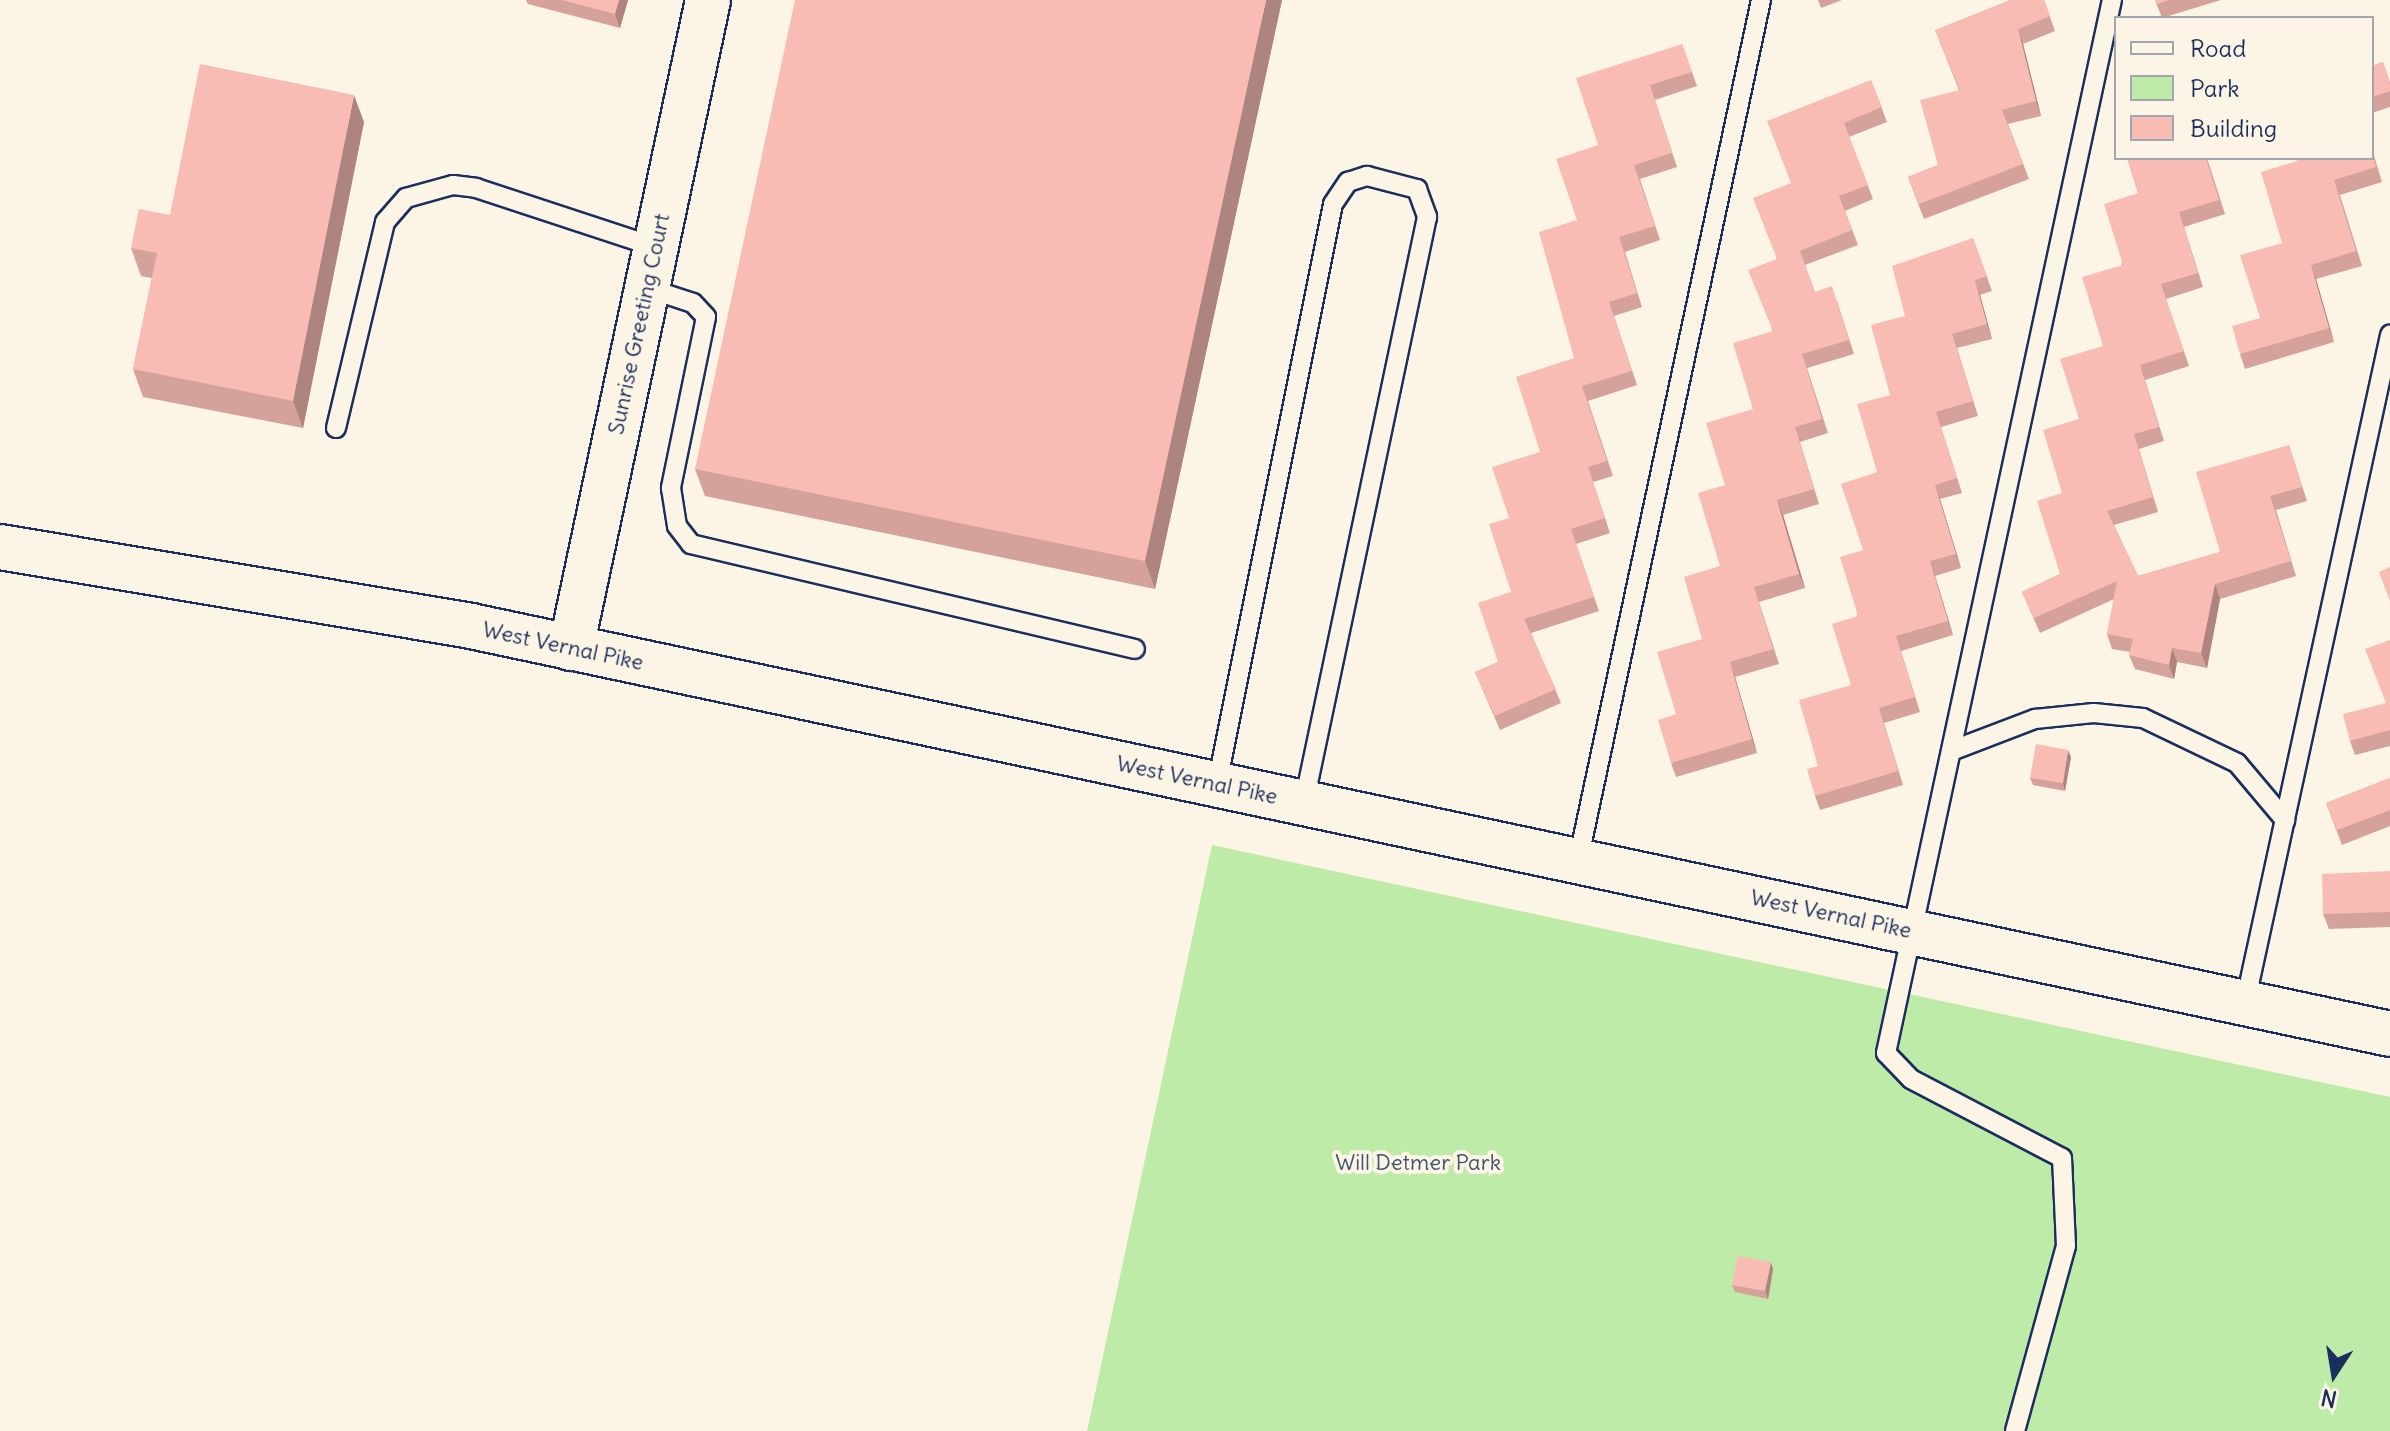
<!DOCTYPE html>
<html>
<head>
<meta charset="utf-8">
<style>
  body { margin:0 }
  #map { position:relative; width:2390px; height:1431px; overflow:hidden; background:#fcf5e5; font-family:Delius,sans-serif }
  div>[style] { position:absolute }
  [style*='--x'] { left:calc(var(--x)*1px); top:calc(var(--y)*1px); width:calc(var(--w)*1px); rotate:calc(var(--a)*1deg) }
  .green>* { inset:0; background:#bfeba8 }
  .roads { filter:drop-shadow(2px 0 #1b2f5e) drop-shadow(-2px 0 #1b2f5e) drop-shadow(0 2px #1b2f5e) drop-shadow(0 -2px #1b2f5e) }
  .lane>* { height:18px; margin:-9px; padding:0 9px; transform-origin:9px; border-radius:9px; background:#fcf5e5 }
  .secondary>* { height:44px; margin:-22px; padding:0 22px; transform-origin:22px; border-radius:22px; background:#fcf5e5 }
  .wall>* { inset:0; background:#d5a29b }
  .shaded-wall>* { inset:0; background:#ae847e }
  .building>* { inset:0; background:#f8bcb4 }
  span { translate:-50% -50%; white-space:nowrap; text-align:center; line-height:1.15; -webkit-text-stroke:8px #fcf5e5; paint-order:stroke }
  .street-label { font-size:22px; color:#1b2f5e }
  .park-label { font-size:22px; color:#3c556d }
  .legend { position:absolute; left:2114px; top:16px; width:260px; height:144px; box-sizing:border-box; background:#fcf5e5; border:2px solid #a2a6af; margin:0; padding:10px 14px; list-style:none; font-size:24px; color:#1b2f5e }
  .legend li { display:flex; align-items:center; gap:16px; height:40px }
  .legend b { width:40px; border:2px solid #a2a6af }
  .north { position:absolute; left:2294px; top:1335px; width:80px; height:80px; -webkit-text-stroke:6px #fcf5e5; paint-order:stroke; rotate:192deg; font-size:22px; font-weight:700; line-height:32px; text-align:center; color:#1b2f5e }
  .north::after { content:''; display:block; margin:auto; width:28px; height:36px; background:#1b2f5e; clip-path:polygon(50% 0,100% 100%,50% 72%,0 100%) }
</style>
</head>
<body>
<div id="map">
  <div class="green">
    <div style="clip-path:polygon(1212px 845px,2390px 1097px,2390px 1431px,1087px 1431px)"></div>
  </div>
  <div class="roads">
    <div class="lane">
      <div style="--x:647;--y:288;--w:48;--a:18.1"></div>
      <div style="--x:693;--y:303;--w:19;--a:47"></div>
      <div style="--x:706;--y:317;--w:175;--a:101.6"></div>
      <div style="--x:671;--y:488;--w:38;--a:81"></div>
      <div style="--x:677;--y:526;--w:23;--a:52"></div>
      <div style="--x:691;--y:544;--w:456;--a:13.3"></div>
      <div style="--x:336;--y:428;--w:212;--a:-76.6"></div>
      <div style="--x:385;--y:222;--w:32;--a:-49"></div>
      <div style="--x:406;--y:198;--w:49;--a:-15.5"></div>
      <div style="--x:453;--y:185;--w:23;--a:7"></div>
      <div style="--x:476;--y:188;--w:188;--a:18.2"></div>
      <div style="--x:1951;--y:751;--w:90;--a:-20.9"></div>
      <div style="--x:2035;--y:719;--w:59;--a:-5.8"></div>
      <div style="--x:2094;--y:713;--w:49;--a:5.8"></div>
      <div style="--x:2143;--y:718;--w:104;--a:25.6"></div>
      <div style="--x:2237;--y:763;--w:75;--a:49.9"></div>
      <div style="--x:1217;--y:784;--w:591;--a:-78.69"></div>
      <div style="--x:1333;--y:204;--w:27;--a:-56"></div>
      <div style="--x:1348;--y:182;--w:20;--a:-18"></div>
      <div style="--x:1367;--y:176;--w:52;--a:14.6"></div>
      <div style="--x:1417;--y:189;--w:30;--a:70"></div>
      <div style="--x:1427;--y:217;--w:598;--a:101.87"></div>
      <div style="--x:1578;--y:861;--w:880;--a:-78"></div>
      <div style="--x:2245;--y:1003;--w:684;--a:-77.75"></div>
      <div style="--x:2015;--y:1431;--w:192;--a:-74.6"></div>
      <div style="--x:2066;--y:1246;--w:88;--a:-92.6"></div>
      <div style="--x:2062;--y:1158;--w:170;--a:-152.4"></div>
      <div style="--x:1911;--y:1079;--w:36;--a:-134"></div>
      <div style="--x:1886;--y:1053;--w:1077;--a:-77.89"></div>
    </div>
    <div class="secondary">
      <div style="--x:0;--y:547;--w:478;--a:9.5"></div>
      <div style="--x:471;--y:626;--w:1962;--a:12"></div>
      <div style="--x:571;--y:648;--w:662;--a:-78.06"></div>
    </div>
  </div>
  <div class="wall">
    <div style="clip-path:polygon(526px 0,628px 0,620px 28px,528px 4px)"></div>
    <div style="clip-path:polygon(1282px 0,1155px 589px,705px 496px,695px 469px)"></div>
    <div style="clip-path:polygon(1818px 0,1842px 0,1821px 8px)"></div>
    <div style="clip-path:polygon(2044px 0,2055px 31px,2023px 44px,2041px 116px,2008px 124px,2029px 179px,1924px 219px,1908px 177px,1938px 165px,1959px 90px,1935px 30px)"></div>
    <div style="clip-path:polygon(2155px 0,2221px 0,2162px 18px)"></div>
    <div style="clip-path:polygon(1682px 44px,1697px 86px,1655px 100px,1677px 167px,1640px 179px,1660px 240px,1625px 252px,1642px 307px,1614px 316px,1637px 385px,1588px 401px,1613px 476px,1593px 482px,1610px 533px,1576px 544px,1599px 611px,1531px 633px,1561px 703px,1500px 730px,1475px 672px,1498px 662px,1511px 592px,1509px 518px,1540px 452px,1574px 358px,1577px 220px,1598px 145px)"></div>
    <div style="clip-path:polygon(2383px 62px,2390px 83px,2390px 107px,2372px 113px,2372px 66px)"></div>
    <div style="clip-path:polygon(1871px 80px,1887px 122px,1849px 137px,1873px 199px,1845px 211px,1858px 245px,1805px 265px,1815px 292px,1837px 301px,1854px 354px,1807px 368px,1828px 433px,1800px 442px,1819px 504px,1783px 515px,1805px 588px,1759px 602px,1779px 664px,1735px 677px,1757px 753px,1676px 777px,1671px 763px,1676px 714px,1702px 639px,1720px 566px,1725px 485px,1753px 409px,1772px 331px,1776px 259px,1791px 183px)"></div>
    <div style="clip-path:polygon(364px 122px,303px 428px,143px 397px,133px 369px,152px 278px,141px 276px,131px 248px,170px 215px)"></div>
    <div style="clip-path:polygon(2372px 149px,2382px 182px,2340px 195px,2362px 266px,2316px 279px,2334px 342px,2245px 369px,2240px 354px,2260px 318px,2282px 243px,2297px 161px)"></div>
    <div style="clip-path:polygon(2127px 158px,2207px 158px,2225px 214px,2184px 227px,2203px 287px,2166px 299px,2189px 366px,2145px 380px,2164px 441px,2139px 449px,2158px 512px,2114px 525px,2138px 576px,2220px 552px,2289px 445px,2307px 501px,2276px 510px,2296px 576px,2220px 599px,2207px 668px,2177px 662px,2174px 679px,2135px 669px,2129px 655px,2130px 652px,2112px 649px,2107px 634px,2114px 599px,2040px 633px,2022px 592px,2060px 574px,2062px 493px,2079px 419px,2103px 346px,2138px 193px)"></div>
    <div style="clip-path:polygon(1973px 238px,1992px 291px,1980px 295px,1992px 339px,1957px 348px,1978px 416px,1941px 427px,1962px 493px,1940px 499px,1961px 568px,1935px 576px,1953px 635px,1901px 651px,1920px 712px,1884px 723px,1903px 785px,1820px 810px,1815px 796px,1818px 766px,1851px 685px,1863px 550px,1905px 316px)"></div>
    <div style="clip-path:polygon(2390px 640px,2390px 746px,2355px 755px,2350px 741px,2386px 703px)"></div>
    <div style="clip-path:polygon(2071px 757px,2065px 791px,2033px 785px,2030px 778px)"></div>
    <div style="clip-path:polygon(2390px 778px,2390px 826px,2342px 845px,2326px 803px)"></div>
    <div style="clip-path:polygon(2390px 871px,2390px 927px,2329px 929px,2323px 914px)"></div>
    <div style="clip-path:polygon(1773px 1269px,1768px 1299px,1735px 1292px,1732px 1285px)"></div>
  </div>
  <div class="shaded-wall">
    <div style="clip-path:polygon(619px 0,628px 0,620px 28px,615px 14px)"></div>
    <div style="clip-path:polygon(1266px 0,1282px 0,1155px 589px,1145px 561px)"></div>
    <div style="clip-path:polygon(2018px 29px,2023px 44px,2041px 116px,2036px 101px)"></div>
    <div style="clip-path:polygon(354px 95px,364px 122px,303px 428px,293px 401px)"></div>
    <div style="clip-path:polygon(2311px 265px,2316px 279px,2334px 342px,2329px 328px)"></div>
    <div style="clip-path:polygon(1975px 280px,1980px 295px,1992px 339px,1987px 324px)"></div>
    <div style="clip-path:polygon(1935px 485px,1940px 499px,1961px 568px,1956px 554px)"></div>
    <div style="clip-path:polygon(1777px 500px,1783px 515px,1805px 588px,1799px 574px)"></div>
    <div style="clip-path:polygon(1930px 561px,1935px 576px,1953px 635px,1948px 621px)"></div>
    <div style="clip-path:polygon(2215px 584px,2220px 599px,2207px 668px,2201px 653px)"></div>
    <div style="clip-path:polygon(2172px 648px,2177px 662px,2174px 679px,2169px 665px)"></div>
    <div style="clip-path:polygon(1730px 662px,1735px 677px,1757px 753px,1752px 739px)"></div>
    <div style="clip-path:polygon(2068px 750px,2071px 757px,2065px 791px,2063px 783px)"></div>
    <div style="clip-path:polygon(1771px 1262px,1773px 1269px,1768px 1299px,1765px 1291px)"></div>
  </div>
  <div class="building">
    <div style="clip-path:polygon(562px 0,619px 0,615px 14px)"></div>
    <div style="clip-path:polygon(795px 0,1266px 0,1145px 561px,695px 469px)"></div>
    <div style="clip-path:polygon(2010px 0,2044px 0,2050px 16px,2018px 29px,2036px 101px,2002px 110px,2023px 164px,1919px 204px,1908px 177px,1938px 165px,1920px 100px,1960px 90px,1935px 30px)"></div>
    <div style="clip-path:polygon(2155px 0,2169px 0,2157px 4px)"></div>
    <div style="clip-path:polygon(1682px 44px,1692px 72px,1650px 85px,1672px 153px,1634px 165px,1655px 226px,1619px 237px,1637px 293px,1609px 302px,1632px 371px,1582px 386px,1607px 461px,1588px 467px,1605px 518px,1571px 529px,1594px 597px,1524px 619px,1556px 689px,1495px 716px,1475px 672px,1498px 662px,1478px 603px,1511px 592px,1489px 524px,1509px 518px,1492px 467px,1540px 452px,1516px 377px,1574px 358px,1539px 232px,1577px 220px,1556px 159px,1598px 145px,1576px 78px)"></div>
    <div style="clip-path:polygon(2383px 62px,2390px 85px,2390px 91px,2372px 97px,2372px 66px)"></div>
    <div style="clip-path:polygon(200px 64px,354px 95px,293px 401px,133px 369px,157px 253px,131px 248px,139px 209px,170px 215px)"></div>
    <div style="clip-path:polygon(1871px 80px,1882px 107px,1844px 123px,1868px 185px,1839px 196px,1852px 230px,1800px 251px,1815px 292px,1832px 286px,1849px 340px,1802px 354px,1822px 419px,1795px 427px,1814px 489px,1777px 500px,1799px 574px,1754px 587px,1773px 649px,1730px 662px,1752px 739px,1671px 763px,1658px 720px,1676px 714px,1657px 652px,1702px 639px,1684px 577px,1720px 566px,1698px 493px,1725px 485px,1706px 423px,1753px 409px,1733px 343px,1773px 331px,1748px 270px,1777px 259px,1753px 198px,1791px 183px,1767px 121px)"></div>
    <div style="clip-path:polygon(2372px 153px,2376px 167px,2334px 180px,2356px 251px,2311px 265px,2329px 328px,2240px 354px,2232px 326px,2260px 318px,2240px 255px,2282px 243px,2261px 172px,2297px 161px,2296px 158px,2372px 158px)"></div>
    <div style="clip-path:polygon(2127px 158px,2206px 158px,2219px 200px,2179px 212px,2198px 273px,2161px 284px,2184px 351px,2140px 365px,2159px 427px,2134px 434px,2153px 497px,2107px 511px,2138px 576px,2220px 552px,2196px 472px,2289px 445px,2302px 487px,2270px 496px,2291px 561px,2215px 584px,2201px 653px,2172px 648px,2169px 665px,2129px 655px,2133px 639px,2107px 634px,2117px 581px,2034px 618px,2022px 592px,2060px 574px,2037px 501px,2062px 493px,2043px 430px,2079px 419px,2060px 359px,2103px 346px,2082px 277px,2123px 265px,2104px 204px,2138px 193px)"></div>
    <div style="clip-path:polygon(1973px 238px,1987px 276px,1975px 280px,1987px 324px,1952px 334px,1973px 401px,1936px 412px,1957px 478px,1935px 485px,1956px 554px,1930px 561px,1948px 621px,1896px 636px,1915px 697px,1879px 708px,1898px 771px,1815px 796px,1807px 769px,1818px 766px,1799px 700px,1851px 685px,1832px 624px,1858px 616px,1840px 557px,1863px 550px,1841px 484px,1877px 472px,1857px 404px,1890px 395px,1871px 325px,1905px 316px,1892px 266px)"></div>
    <div style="clip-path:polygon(2390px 567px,2390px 601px,2379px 572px)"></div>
    <div style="clip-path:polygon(2390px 640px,2390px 730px,2350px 741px,2343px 714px,2386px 703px,2365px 649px)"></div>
    <div style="clip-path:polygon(2036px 744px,2068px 750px,2063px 783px,2030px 778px)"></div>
    <div style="clip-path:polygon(2390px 778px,2390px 810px,2337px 830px,2326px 803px)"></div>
    <div style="clip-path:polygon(2390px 871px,2390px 912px,2323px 914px,2322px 874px)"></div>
    <div style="clip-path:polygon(1738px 1256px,1771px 1262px,1765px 1291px,1732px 1285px)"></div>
  </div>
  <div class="street-label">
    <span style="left:639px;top:324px;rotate:-78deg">Sunrise Greeting Court</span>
    <span style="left:563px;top:646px;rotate:12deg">West Vernal Pike</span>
    <span style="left:1197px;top:780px;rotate:12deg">West Vernal Pike</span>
    <span style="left:1831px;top:914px;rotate:12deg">West Vernal Pike</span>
  </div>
  <div class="park-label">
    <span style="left:1418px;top:1163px">Will Detmer Park</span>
  </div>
  <ul class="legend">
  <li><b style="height:10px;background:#fcf5e5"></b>Road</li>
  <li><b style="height:22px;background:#bfeba8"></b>Park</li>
  <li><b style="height:22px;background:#f8bcb4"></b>Building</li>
  </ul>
  <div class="north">N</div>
</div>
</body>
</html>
